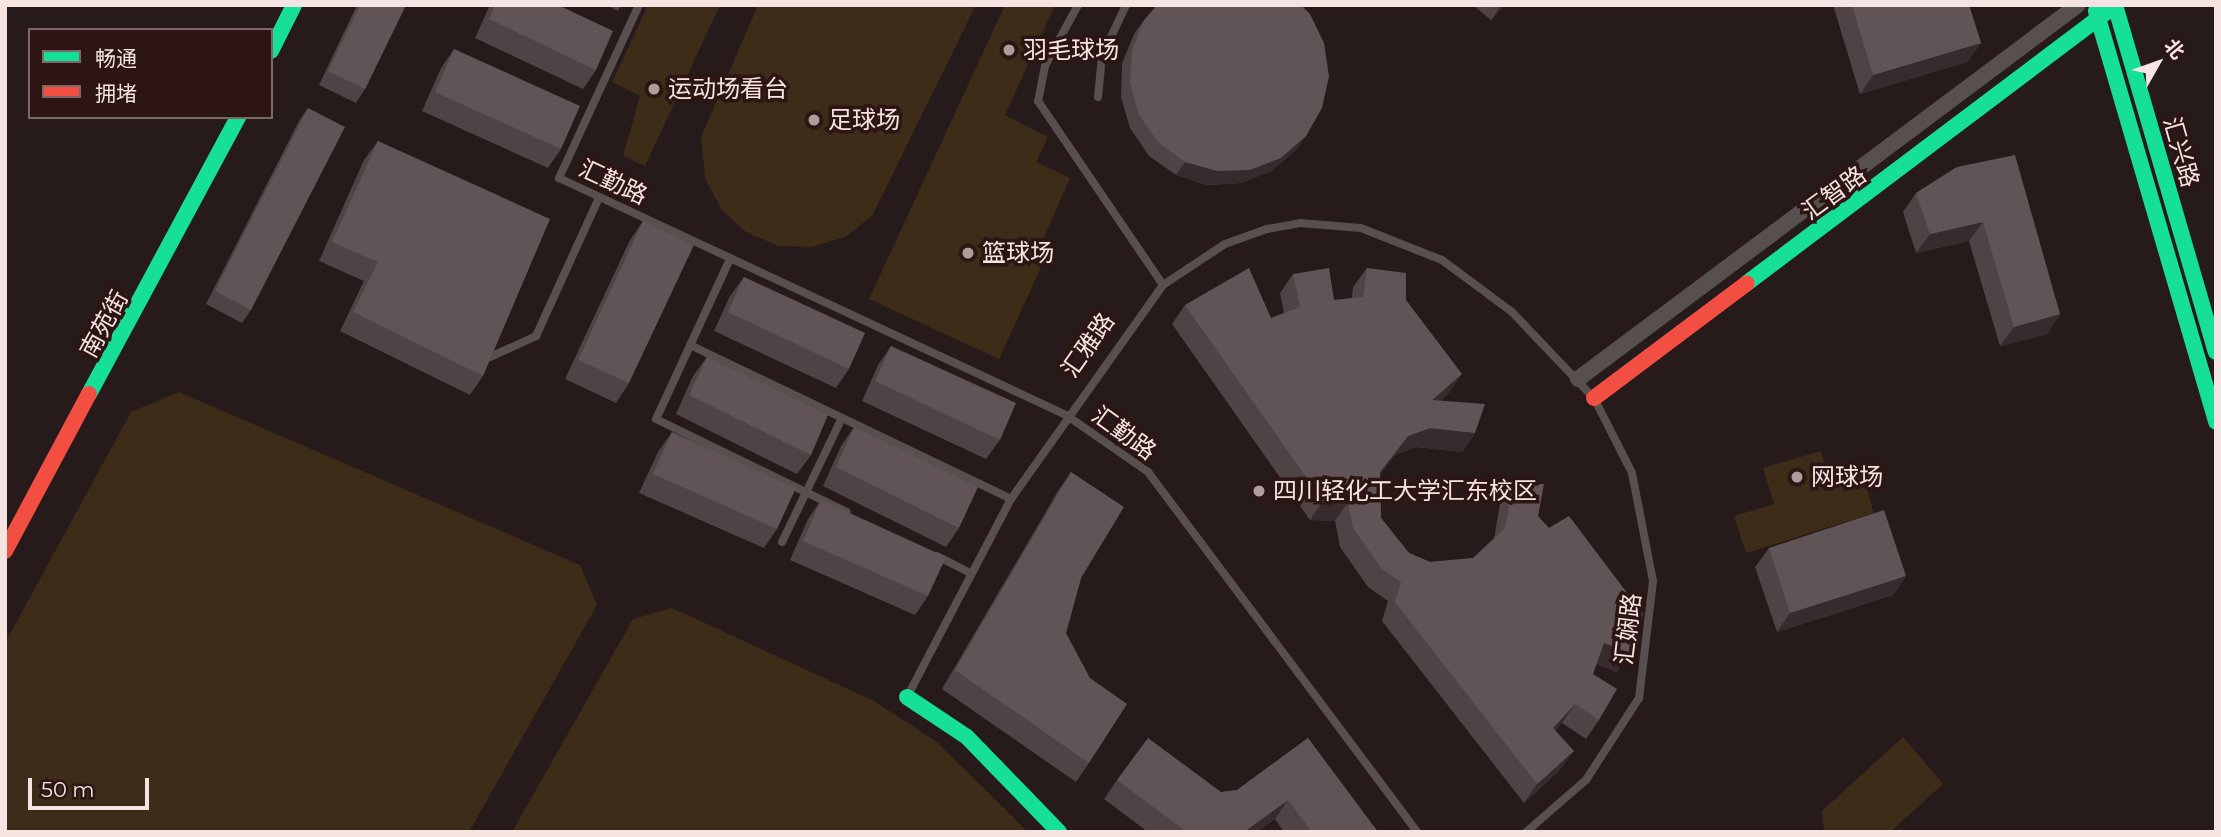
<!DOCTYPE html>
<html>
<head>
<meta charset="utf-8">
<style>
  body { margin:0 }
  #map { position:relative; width:2221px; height:837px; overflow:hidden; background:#271a1a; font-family:Montserrat,"Noto Sans SC",sans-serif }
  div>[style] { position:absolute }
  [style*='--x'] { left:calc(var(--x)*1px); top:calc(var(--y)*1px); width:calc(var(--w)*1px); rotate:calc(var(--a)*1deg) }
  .green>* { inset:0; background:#3c2c18 }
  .lane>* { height:8px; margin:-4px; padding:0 4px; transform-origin:4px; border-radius:4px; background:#57504e }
  .street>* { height:16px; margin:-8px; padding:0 8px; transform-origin:8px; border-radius:8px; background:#57504e }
  .fast>* { height:16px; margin:-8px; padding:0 8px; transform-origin:8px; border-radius:8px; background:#16e098 }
  .jam>* { height:16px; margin:-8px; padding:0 8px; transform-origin:8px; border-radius:8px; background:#f24e42 }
  .wall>* { inset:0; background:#504346 }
  .shaded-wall>* { inset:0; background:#382b2d }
  .building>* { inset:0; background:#615457 }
  .dots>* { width:19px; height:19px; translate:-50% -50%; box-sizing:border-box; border:4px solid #2d1514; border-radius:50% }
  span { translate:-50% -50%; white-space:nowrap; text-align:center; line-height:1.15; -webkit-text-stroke:7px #2d1514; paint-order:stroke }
  .poi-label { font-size:24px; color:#f6e4e2 }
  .left { translate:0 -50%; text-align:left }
  .street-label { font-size:24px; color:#f6e4e2 }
  .frame { position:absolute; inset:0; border:7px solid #f6e4e2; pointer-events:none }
  .legend { position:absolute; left:28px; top:28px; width:245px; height:91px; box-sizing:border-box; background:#2d1514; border:2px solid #7d6866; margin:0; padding:9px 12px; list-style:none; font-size:21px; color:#f6e4e2 }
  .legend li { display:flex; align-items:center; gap:14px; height:35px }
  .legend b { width:35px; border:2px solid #7d6866 }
  .north { position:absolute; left:2123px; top:28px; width:70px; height:70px; -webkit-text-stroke:5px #2d1514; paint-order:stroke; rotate:50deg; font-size:19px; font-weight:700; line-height:28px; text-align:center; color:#f6e4e2 }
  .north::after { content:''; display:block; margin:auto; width:24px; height:32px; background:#f6e4e2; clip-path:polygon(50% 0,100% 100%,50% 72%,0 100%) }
  .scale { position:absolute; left:28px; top:778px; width:121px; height:32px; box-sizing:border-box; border:4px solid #f6e4e2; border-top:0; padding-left:9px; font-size:21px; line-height:24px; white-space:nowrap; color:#f6e4e2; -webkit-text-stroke:5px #2d1514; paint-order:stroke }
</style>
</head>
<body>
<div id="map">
  <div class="green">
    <div style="clip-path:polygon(648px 5px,720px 5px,645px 166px,623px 156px,640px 96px,612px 82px)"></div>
    <div style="clip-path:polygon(758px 5px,976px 5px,872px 216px,845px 237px,812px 247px,778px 246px,746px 232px,721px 209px,705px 178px,701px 137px)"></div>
    <div style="clip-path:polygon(1005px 5px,1055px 5px,1005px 115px,1048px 137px,1036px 162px,1070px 178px,1042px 242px,1051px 246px,999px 359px,869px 299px)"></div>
    <div style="clip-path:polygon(179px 392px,580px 565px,597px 605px,469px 832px,5px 832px,5px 643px,131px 412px)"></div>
    <div style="clip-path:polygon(1821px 451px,1832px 486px,1863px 476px,1874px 513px,1746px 553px,1734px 516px,1774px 504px,1763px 468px)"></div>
    <div style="clip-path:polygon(672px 608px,874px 701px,938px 743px,1028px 832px,512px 832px,633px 619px)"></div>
    <div style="clip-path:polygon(1903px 737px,1943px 784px,1890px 832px,1824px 832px,1822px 811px)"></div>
  </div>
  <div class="lane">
    <div style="--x:639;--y:5;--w:191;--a:114.8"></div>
    <div style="--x:559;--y:178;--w:560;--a:25.05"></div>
    <div style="--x:1066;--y:415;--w:100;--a:34.8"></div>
    <div style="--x:1148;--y:472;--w:449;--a:53.2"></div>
    <div style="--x:1078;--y:5;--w:69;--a:118.4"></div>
    <div style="--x:1045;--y:66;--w:36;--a:101"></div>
    <div style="--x:1038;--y:101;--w:222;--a:55.8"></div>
    <div style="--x:1098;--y:97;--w:41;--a:-84.4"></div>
    <div style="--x:1102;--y:56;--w:56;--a:-64.8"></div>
    <div style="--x:730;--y:259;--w:176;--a:114.8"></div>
    <div style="--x:656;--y:419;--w:212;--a:26"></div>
    <div style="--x:690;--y:345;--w:356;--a:25.6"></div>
    <div style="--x:490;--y:357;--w:51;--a:-24.5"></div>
    <div style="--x:536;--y:336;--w:152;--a:-65.5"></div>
    <div style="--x:782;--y:542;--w:138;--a:-64.2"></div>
    <div style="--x:937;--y:556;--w:38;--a:27"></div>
    <div style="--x:907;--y:697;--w:224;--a:-62.3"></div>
    <div style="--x:1011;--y:499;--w:262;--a:-54.6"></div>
    <div style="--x:1163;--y:285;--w:74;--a:-33.5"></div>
    <div style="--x:1225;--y:244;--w:45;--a:-19.7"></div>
    <div style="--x:1267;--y:229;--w:34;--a:-10"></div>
    <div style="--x:1300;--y:223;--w:61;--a:4.7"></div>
    <div style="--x:1361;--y:228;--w:87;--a:21.6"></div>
    <div style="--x:1442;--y:260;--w:87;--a:36.6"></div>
    <div style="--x:1512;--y:312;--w:119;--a:46.4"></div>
    <div style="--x:1594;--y:398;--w:84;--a:63.1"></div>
    <div style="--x:1632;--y:473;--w:110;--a:79"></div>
    <div style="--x:1653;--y:581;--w:118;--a:96.8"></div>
    <div style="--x:1639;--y:698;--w:98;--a:122.9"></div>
    <div style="--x:1586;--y:780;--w:79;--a:139.1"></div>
  </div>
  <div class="street">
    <div style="--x:1578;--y:379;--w:624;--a:-36.8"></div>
  </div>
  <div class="fast">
    <div style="--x:2115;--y:5;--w:361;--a:73.8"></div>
    <div style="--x:2096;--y:11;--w:428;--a:73.7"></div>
    <div style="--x:271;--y:51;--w:51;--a:-63.4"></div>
    <div style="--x:1747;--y:283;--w:462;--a:-37"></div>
    <div style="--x:89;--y:394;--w:315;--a:-61.7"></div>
    <div style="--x:907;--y:697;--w:72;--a:33.7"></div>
    <div style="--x:967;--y:737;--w:132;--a:45.9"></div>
  </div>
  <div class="jam">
    <div style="--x:1594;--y:398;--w:191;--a:-36.9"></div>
    <div style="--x:5;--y:551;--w:178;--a:-61.9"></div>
  </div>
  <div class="wall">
    <div style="clip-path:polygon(357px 5px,406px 5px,365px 89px,356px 103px,319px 85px)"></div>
    <div style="clip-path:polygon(490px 5px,558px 5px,596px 70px,583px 89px,475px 38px)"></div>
    <div style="clip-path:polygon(606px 5px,621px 5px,618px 11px)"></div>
    <div style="clip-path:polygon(1473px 5px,1505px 5px,1491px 20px)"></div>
    <div style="clip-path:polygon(1833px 5px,1969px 5px,1981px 43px,1967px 62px,1860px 94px)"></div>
    <div style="clip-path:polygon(1144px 20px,1306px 136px,1296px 150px,1271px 171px,1241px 183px,1207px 185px,1176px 175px,1149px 156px,1130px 128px,1121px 97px,1122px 64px,1134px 34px)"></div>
    <div style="clip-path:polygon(454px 49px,561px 149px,548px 168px,422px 111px,441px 68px)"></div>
    <div style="clip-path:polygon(308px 108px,251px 310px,242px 323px,206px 304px,299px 121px)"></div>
    <div style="clip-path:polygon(378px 141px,483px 376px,470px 395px,340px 331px,364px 281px,319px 261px,364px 160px)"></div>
    <div style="clip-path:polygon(1957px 167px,2060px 314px,2047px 334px,2000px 346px,1969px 241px,1916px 253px,1903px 212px,1916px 193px)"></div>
    <div style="clip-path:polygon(643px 221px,629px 383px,616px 403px,565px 379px,630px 240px)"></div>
    <div style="clip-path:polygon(1367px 268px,1406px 300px,1449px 393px,1441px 400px,1475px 433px,1462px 452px,1416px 447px,1395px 455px,1380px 474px,1381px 518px,1409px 553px,1430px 562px,1473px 558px,1494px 539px,1500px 504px,1513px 485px,1538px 516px,1631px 653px,1617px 672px,1596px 664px,1593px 674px,1599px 720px,1586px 739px,1562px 723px,1555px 731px,1560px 770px,1524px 803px,1382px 621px,1388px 601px,1368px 587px,1340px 547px,1335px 521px,1310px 520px,1172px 324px,1185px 305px,1271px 318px,1284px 313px,1280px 293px,1293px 274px,1334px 300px,1352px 298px,1353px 287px)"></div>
    <div style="clip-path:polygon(744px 277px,849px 369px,836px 388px,714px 331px,730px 296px)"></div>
    <div style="clip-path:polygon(891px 346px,1000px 440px,986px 459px,862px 401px,878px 365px)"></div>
    <div style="clip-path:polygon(707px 357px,811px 455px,797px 474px,676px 414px,693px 376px)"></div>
    <div style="clip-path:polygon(854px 427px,959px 528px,946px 547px,823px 486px,841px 446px)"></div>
    <div style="clip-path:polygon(672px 432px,777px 529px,764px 548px,639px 493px,658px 452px)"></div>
    <div style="clip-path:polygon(1071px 472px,1081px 578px,1066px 633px,1089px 763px,1076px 782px,942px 689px,1058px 491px)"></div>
    <div style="clip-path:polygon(821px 500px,928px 596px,915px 615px,790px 560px,808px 519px)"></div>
    <div style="clip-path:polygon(1769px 548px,1906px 576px,1893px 595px,1777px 632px,1755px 567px)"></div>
    <div style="clip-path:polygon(1308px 738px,1378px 832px,1284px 832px,1275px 819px,1257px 832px,1148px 832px,1104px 799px,1117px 780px,1221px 792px,1237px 790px)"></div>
  </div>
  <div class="shaded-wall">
    <div style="clip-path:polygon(1501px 5px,1505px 5px,1491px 20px)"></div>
    <div style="clip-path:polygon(1981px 43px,1967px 62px,1860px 94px,1873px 75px)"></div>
    <div style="clip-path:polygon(1306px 136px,1296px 150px,1271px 171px,1241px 183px,1207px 185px,1176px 175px,1185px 162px)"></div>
    <div style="clip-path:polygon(1983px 222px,1969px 241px,1916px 253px,1930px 234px)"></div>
    <div style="clip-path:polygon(2060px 314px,2047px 334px,2000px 346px,2014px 327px)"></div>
    <div style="clip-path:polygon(1462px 374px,1449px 393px,1419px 419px,1432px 400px)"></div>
    <div style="clip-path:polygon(1430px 428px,1475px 433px,1462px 452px,1416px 447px,1395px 455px,1367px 491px,1380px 472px,1408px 436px)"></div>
    <div style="clip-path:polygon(1323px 501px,1348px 502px,1335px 521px,1310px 520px)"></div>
    <div style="clip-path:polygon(1906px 576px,1893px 595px,1777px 632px,1790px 613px)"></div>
    <div style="clip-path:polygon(1604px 643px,1631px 653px,1617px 672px,1590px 662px)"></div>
    <div style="clip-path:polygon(1575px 704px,1562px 723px,1540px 748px,1553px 728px)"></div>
    <div style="clip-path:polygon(1574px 751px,1560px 770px,1524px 803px,1537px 784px)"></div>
    <div style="clip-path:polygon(1288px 800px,1275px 819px,1257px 832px,1244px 832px)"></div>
  </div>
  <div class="building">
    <div style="clip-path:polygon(360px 5px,406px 5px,365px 89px,328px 71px)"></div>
    <div style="clip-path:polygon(495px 5px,558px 5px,613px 31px,596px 70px,489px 19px)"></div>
    <div style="clip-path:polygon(1157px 5px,1301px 5px,1310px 14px,1324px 43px,1329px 76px,1322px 108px,1306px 136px,1281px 158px,1250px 170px,1217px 171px,1185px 162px,1158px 142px,1139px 115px,1130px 83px,1132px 51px,1144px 20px)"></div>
    <div style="clip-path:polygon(1852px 5px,1969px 5px,1981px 43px,1873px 75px)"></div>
    <div style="clip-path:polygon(454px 49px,580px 106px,561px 149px,435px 92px)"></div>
    <div style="clip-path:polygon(308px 108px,345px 127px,251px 310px,215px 291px)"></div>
    <div style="clip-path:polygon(378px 141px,550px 219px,483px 376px,353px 312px,378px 262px,332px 242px)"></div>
    <div style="clip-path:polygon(2015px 155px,2060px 314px,2014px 327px,1983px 222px,1930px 234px,1916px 193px,1957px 167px)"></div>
    <div style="clip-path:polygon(643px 221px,694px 245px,629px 383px,578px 360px)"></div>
    <div style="clip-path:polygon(1249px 268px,1271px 318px,1300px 307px,1293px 274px,1329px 268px,1334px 300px,1363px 297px,1367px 268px,1406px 273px,1406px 300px,1462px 374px,1432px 400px,1485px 404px,1475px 433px,1430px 428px,1408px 436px,1380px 472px,1381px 518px,1409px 553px,1430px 562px,1473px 558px,1505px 528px,1513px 485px,1544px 484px,1538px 516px,1549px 528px,1569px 516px,1643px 614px,1631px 653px,1604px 643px,1593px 674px,1617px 689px,1599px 720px,1575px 704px,1553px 728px,1574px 751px,1537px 784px,1395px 602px,1401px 582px,1381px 568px,1353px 528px,1348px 502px,1323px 501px,1185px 305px)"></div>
    <div style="clip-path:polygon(744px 277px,865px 333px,849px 369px,728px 312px)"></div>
    <div style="clip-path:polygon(891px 346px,1016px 403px,1000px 440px,875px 381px)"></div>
    <div style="clip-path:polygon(707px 357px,828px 415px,811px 455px,689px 395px)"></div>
    <div style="clip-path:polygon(854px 427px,978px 487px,959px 528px,836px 467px)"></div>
    <div style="clip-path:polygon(672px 432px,796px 488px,777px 529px,653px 474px)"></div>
    <div style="clip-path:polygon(1071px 472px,1124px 507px,1081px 578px,1066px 633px,1090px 678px,1127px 704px,1089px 763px,955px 670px)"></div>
    <div style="clip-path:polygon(821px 500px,946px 557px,928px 596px,803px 541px)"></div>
    <div style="clip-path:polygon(1884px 510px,1906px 576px,1790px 613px,1769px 548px)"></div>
    <div style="clip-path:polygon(1148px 738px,1221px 792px,1237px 790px,1308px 738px,1378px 832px,1312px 832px,1288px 800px,1244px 832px,1187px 832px,1117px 780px)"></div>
  </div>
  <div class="dots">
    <div style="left:1009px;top:50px;background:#ae9d9c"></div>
    <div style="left:654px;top:89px;background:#ae9d9c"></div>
    <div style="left:814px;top:120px;background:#ae9d9c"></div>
    <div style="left:968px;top:253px;background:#ae9d9c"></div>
    <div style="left:1797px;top:477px;background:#ae9d9c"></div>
    <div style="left:1259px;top:491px;background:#ae9d9c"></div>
  </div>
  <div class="poi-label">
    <span class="left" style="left:1023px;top:50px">羽毛球场</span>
    <span class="left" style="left:668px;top:89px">运动场看台</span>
    <span class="left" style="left:828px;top:120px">足球场</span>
    <span class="left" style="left:982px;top:253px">篮球场</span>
    <span class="left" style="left:1811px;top:477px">网球场</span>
    <span class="left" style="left:1273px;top:491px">四川轻化工大学汇东校区</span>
  </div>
  <div class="street-label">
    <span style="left:2181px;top:152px;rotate:74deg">汇兴路</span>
    <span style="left:613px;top:182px;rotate:25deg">汇勤路</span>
    <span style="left:1834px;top:193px;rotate:-36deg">汇智路</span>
    <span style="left:104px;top:324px;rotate:-61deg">南苑街</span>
    <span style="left:1088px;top:345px;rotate:-55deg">汇雅路</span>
    <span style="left:1124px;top:433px;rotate:36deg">汇勤路</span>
    <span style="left:1628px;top:629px;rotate:-83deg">汇娴路</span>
  </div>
  <div class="frame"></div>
  <ul class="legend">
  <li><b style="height:9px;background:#16e098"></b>畅通</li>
  <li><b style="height:9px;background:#f24e42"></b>拥堵</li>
  </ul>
  <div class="north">北</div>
  <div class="scale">50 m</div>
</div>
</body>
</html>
